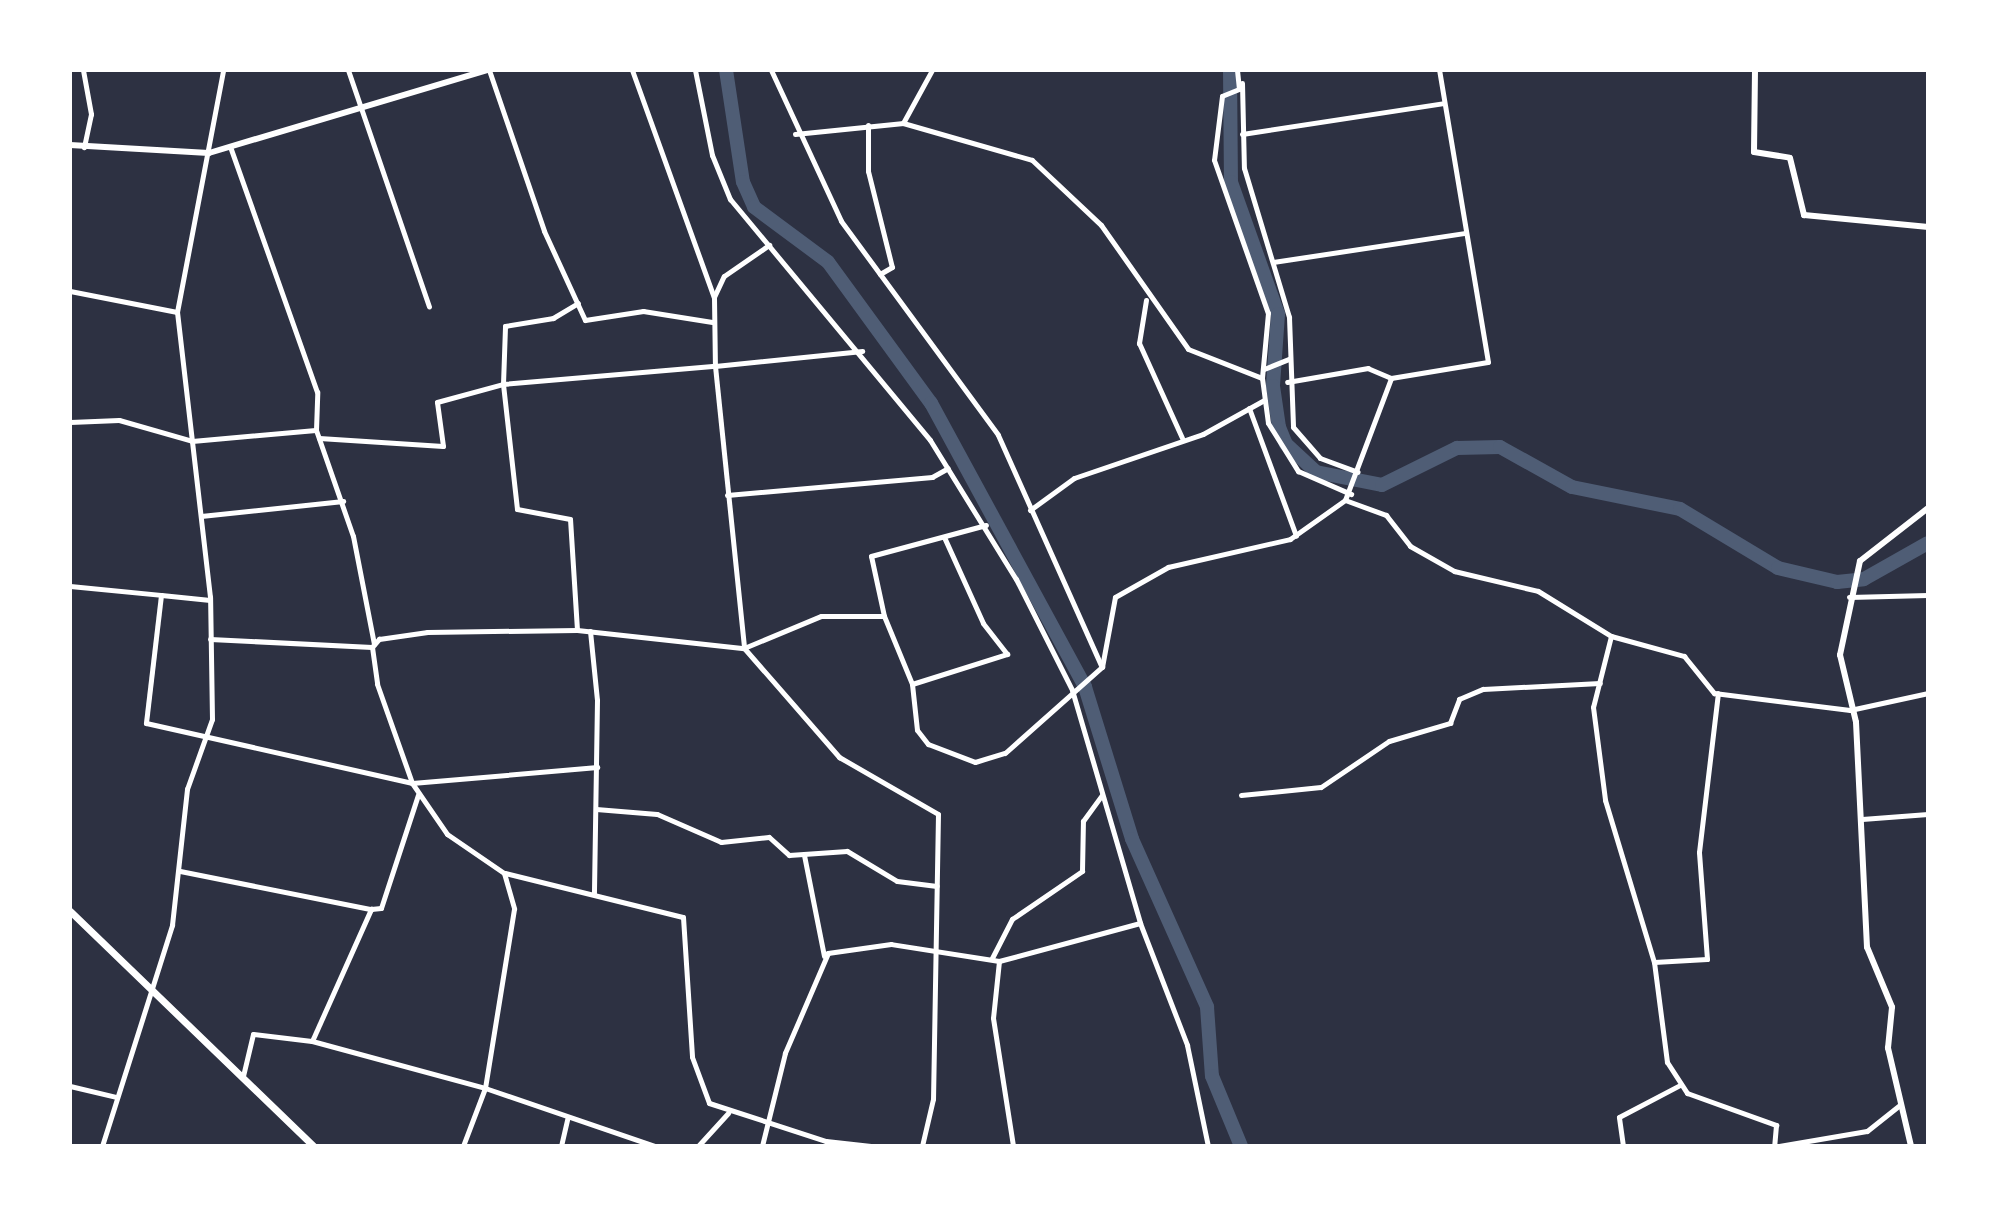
<!DOCTYPE html>
<html>
<head>
<meta charset="utf-8">
<style>
  body { margin:0 }
  #map { position:relative; width:1998px; height:1216px; overflow:hidden; background:#2d3142; font-family:"Asap Condensed",sans-serif }
  div>[style] { position:absolute }
  [style*='--x'] { left:calc(var(--x)*1px); top:calc(var(--y)*1px); width:calc(var(--w)*1px); rotate:calc(var(--a)*1deg) }
  .river>* { height:14px; margin:-7px; padding:0 7px; transform-origin:7px; border-radius:7px; background:#4f5d75 }
  .minor>* { height:5px; margin:-2.5px; padding:0 2.5px; transform-origin:2.5px; border-radius:2.5px; background:#fff }
  .tertiary>* { height:6px; margin:-3px; padding:0 3px; transform-origin:3px; border-radius:3px; background:#fff }
  .secondary>* { height:7px; margin:-3.5px; padding:0 3.5px; transform-origin:3.5px; border-radius:3.5px; background:#fff }
  span { translate:-50% -50%; white-space:nowrap; text-align:center; line-height:1.15; -webkit-text-stroke:8px #fff; paint-order:stroke }
  .frame { position:absolute; inset:0; border:72px solid #fff; pointer-events:none }
</style>
</head>
<body>
<div id="map">
  <div class="river">
    <div style="--x:726;--y:70;--w:113;--a:81.4"></div>
    <div style="--x:743;--y:182;--w:27;--a:66"></div>
    <div style="--x:754;--y:207;--w:92;--a:36.6"></div>
    <div style="--x:828;--y:262;--w:175;--a:53.9"></div>
    <div style="--x:931;--y:403;--w:323;--a:61.5"></div>
    <div style="--x:1085;--y:687;--w:159;--a:72.8"></div>
    <div style="--x:1132;--y:839;--w:184;--a:65.9"></div>
    <div style="--x:1207;--y:1007;--w:69;--a:85.9"></div>
    <div style="--x:1212;--y:1076;--w:76;--a:67.5"></div>
    <div style="--x:1230;--y:70;--w:112;--a:89.5"></div>
    <div style="--x:1231;--y:182;--w:140;--a:70.4"></div>
    <div style="--x:1278;--y:314;--w:72;--a:94"></div>
    <div style="--x:1273;--y:386;--w:41;--a:81.7"></div>
    <div style="--x:1279;--y:427;--w:18;--a:68"></div>
    <div style="--x:1286;--y:444;--w:41;--a:43"></div>
    <div style="--x:1316;--y:472;--w:67;--a:11.1"></div>
    <div style="--x:1382;--y:485;--w:84;--a:-26.3"></div>
    <div style="--x:1457;--y:448;--w:43;--a:-1.3"></div>
    <div style="--x:1500;--y:447;--w:82;--a:29.1"></div>
    <div style="--x:1572;--y:487;--w:110;--a:11.5"></div>
    <div style="--x:1680;--y:509;--w:114;--a:31"></div>
    <div style="--x:1778;--y:568;--w:61;--a:13.3"></div>
    <div style="--x:1837;--y:582;--w:27;--a:-6"></div>
    <div style="--x:1864;--y:579;--w:73;--a:-29.4"></div>
  </div>
  <div class="minor">
    <div style="--x:83;--y:70;--w:45;--a:79.7"></div>
    <div style="--x:91;--y:114;--w:34;--a:102"></div>
    <div style="--x:348;--y:70;--w:250;--a:71.1"></div>
    <div style="--x:489;--y:70;--w:170;--a:71.1"></div>
    <div style="--x:544;--y:231;--w:98;--a:65.3"></div>
    <div style="--x:585;--y:320;--w:59;--a:-8.8"></div>
    <div style="--x:643;--y:311;--w:70;--a:9.1"></div>
    <div style="--x:632;--y:70;--w:242;--a:70.2"></div>
    <div style="--x:714;--y:298;--w:68;--a:89.2"></div>
    <div style="--x:715;--y:366;--w:148;--a:-5.8"></div>
    <div style="--x:695;--y:70;--w:87;--a:78.7"></div>
    <div style="--x:712;--y:155;--w:48;--a:67.8"></div>
    <div style="--x:730;--y:199;--w:313;--a:50.3"></div>
    <div style="--x:930;--y:440;--w:163;--a:58.3"></div>
    <div style="--x:1016;--y:579;--w:124;--a:63.2"></div>
    <div style="--x:1072;--y:690;--w:243;--a:73.7"></div>
    <div style="--x:1140;--y:923;--w:146;--a:164.9"></div>
    <div style="--x:999;--y:961;--w:109;--a:-171.1"></div>
    <div style="--x:891;--y:944;--w:64;--a:171.9"></div>
    <div style="--x:828;--y:953;--w:109;--a:113.3"></div>
    <div style="--x:785;--y:1053;--w:96;--a:103.9"></div>
    <div style="--x:771;--y:70;--w:166;--a:65.1"></div>
    <div style="--x:841;--y:221;--w:265;--a:53.7"></div>
    <div style="--x:998;--y:435;--w:254;--a:65.9"></div>
    <div style="--x:1237;--y:70;--w:19;--a:84"></div>
    <div style="--x:1239;--y:89;--w:18;--a:158"></div>
    <div style="--x:1222;--y:96;--w:64;--a:97.1"></div>
    <div style="--x:1214;--y:160;--w:162;--a:70.6"></div>
    <div style="--x:1268;--y:313;--w:65;--a:95.3"></div>
    <div style="--x:1262;--y:378;--w:45;--a:82.4"></div>
    <div style="--x:1268;--y:423;--w:57;--a:58"></div>
    <div style="--x:1298;--y:471;--w:58;--a:23.5"></div>
    <div style="--x:1242;--y:83;--w:85;--a:88.7"></div>
    <div style="--x:1244;--y:168;--w:156;--a:73.2"></div>
    <div style="--x:1289;--y:317;--w:110;--a:87.9"></div>
    <div style="--x:1293;--y:427;--w:41;--a:48.9"></div>
    <div style="--x:1320;--y:458;--w:40;--a:20.2"></div>
    <div style="--x:903;--y:123;--w:60;--a:-61.3"></div>
    <div style="--x:868;--y:125;--w:46;--a:90"></div>
    <div style="--x:868;--y:171;--w:99;--a:76"></div>
    <div style="--x:892;--y:267;--w:14;--a:150"></div>
    <div style="--x:795;--y:134;--w:109;--a:-5.8"></div>
    <div style="--x:903;--y:123;--w:134;--a:16"></div>
    <div style="--x:1032;--y:160;--w:95;--a:43.3"></div>
    <div style="--x:1101;--y:225;--w:151;--a:54.9"></div>
    <div style="--x:1188;--y:349;--w:79;--a:21.4"></div>
    <div style="--x:1242;--y:134;--w:204;--a:-8.7"></div>
    <div style="--x:1273;--y:262;--w:193;--a:-8.6"></div>
    <div style="--x:70;--y:291;--w:109;--a:11.1"></div>
    <div style="--x:714;--y:297;--w:23;--a:-65"></div>
    <div style="--x:724;--y:276;--w:55;--a:-34.6"></div>
    <div style="--x:1146;--y:300;--w:44;--a:99.2"></div>
    <div style="--x:1139;--y:343;--w:104;--a:65.6"></div>
    <div style="--x:1264;--y:369;--w:27;--a:-22"></div>
    <div style="--x:1391;--y:378;--w:98;--a:-9.4"></div>
    <div style="--x:1488;--y:362;--w:296;--a:-99.5"></div>
    <div style="--x:1249;--y:408;--w:136;--a:69.8"></div>
    <div style="--x:70;--y:422;--w:49;--a:-2.3"></div>
    <div style="--x:119;--y:420;--w:76;--a:16"></div>
    <div style="--x:192;--y:441;--w:124;--a:-5.1"></div>
    <div style="--x:316;--y:430;--w:38;--a:-88"></div>
    <div style="--x:317;--y:392;--w:258;--a:-109.5"></div>
    <div style="--x:316;--y:430;--w:112;--a:70.8"></div>
    <div style="--x:353;--y:536;--w:110;--a:79"></div>
    <div style="--x:319;--y:438;--w:124;--a:3.7"></div>
    <div style="--x:443;--y:446;--w:44;--a:-97.8"></div>
    <div style="--x:437;--y:402;--w:68;--a:-15.3"></div>
    <div style="--x:503;--y:384;--w:58;--a:-88"></div>
    <div style="--x:505;--y:326;--w:49;--a:-9.5"></div>
    <div style="--x:553;--y:318;--w:29;--a:-31"></div>
    <div style="--x:727;--y:495;--w:206;--a:-5"></div>
    <div style="--x:932;--y:477;--w:18;--a:-29"></div>
    <div style="--x:1345;--y:500;--w:44;--a:20.1"></div>
    <div style="--x:1386;--y:515;--w:39;--a:52"></div>
    <div style="--x:1410;--y:546;--w:51;--a:29.6"></div>
    <div style="--x:1454;--y:571;--w:86;--a:13.4"></div>
    <div style="--x:1538;--y:591;--w:86;--a:31.7"></div>
    <div style="--x:1611;--y:636;--w:76;--a:15.3"></div>
    <div style="--x:1684;--y:656;--w:48;--a:51"></div>
    <div style="--x:1714;--y:693;--w:137;--a:7.1"></div>
    <div style="--x:1850;--y:710;--w:80;--a:-12.3"></div>
    <div style="--x:1030;--y:510;--w:54;--a:-36"></div>
    <div style="--x:1074;--y:478;--w:136;--a:-18.8"></div>
    <div style="--x:1203;--y:434;--w:70;--a:-29.1"></div>
    <div style="--x:201;--y:516;--w:143;--a:-6"></div>
    <div style="--x:70;--y:586;--w:91;--a:5.6"></div>
    <div style="--x:1849;--y:597;--w:79;--a:-1.5"></div>
    <div style="--x:210;--y:600;--w:49;--a:-174.2"></div>
    <div style="--x:161;--y:595;--w:129;--a:96.7"></div>
    <div style="--x:146;--y:723;--w:273;--a:12.7"></div>
    <div style="--x:412;--y:783;--w:186;--a:-4.9"></div>
    <div style="--x:884;--y:616;--w:74;--a:67.6"></div>
    <div style="--x:912;--y:684;--w:100;--a:-17.5"></div>
    <div style="--x:1007;--y:654;--w:39;--a:-128"></div>
    <div style="--x:983;--y:623;--w:94;--a:-114.4"></div>
    <div style="--x:577;--y:630;--w:111;--a:-93.6"></div>
    <div style="--x:570;--y:519;--w:54;--a:-169.3"></div>
    <div style="--x:517;--y:509;--w:126;--a:-96.4"></div>
    <div style="--x:503;--y:384;--w:213;--a:-4.9"></div>
    <div style="--x:715;--y:366;--w:283;--a:84.1"></div>
    <div style="--x:744;--y:648;--w:145;--a:48.9"></div>
    <div style="--x:839;--y:757;--w:114;--a:29.9"></div>
    <div style="--x:938;--y:814;--w:285;--a:91"></div>
    <div style="--x:933;--y:1099;--w:48;--a:103.2"></div>
    <div style="--x:590;--y:631;--w:69;--a:84.2"></div>
    <div style="--x:597;--y:700;--w:194;--a:90.9"></div>
    <div style="--x:1611;--y:636;--w:73;--a:104.2"></div>
    <div style="--x:1593;--y:707;--w:94;--a:82.6"></div>
    <div style="--x:1605;--y:800;--w:169;--a:73.2"></div>
    <div style="--x:1654;--y:962;--w:101;--a:82.6"></div>
    <div style="--x:1667;--y:1062;--w:37;--a:57"></div>
    <div style="--x:1687;--y:1093;--w:95;--a:19.8"></div>
    <div style="--x:1776;--y:1125;--w:21;--a:95"></div>
    <div style="--x:210;--y:639;--w:162;--a:2.8"></div>
    <div style="--x:372;--y:647;--w:11;--a:-49"></div>
    <div style="--x:379;--y:639;--w:49;--a:-8.3"></div>
    <div style="--x:427;--y:632;--w:150;--a:-0.8"></div>
    <div style="--x:577;--y:630;--w:168;--a:6.2"></div>
    <div style="--x:744;--y:648;--w:83;--a:-22.6"></div>
    <div style="--x:821;--y:616;--w:63;--a:0"></div>
    <div style="--x:884;--y:616;--w:61;--a:-102.2"></div>
    <div style="--x:871;--y:556;--w:119;--a:-15.1"></div>
    <div style="--x:372;--y:647;--w:37;--a:82"></div>
    <div style="--x:377;--y:684;--w:105;--a:70.5"></div>
    <div style="--x:412;--y:783;--w:62;--a:55.5"></div>
    <div style="--x:447;--y:834;--w:69;--a:34.4"></div>
    <div style="--x:504;--y:873;--w:37;--a:74"></div>
    <div style="--x:514;--y:909;--w:181;--a:99.2"></div>
    <div style="--x:485;--y:1088;--w:62;--a:110.8"></div>
    <div style="--x:912;--y:684;--w:46;--a:83.8"></div>
    <div style="--x:917;--y:730;--w:18;--a:52"></div>
    <div style="--x:928;--y:744;--w:50;--a:21"></div>
    <div style="--x:975;--y:762;--w:31;--a:-17"></div>
    <div style="--x:1005;--y:753;--w:130;--a:-41.6"></div>
    <div style="--x:1102;--y:667;--w:71;--a:-79.5"></div>
    <div style="--x:1115;--y:597;--w:61;--a:-29.5"></div>
    <div style="--x:1168;--y:567;--w:125;--a:-12.9"></div>
    <div style="--x:1290;--y:539;--w:67;--a:-35.3"></div>
    <div style="--x:1345;--y:500;--w:130;--a:-69.3"></div>
    <div style="--x:1391;--y:378;--w:25;--a:-157"></div>
    <div style="--x:1368;--y:368;--w:82;--a:170.2"></div>
    <div style="--x:1241;--y:795;--w:80;--a:-5.7"></div>
    <div style="--x:1321;--y:787;--w:82;--a:-34.1"></div>
    <div style="--x:1389;--y:741;--w:64;--a:-16.4"></div>
    <div style="--x:1450;--y:723;--w:26;--a:-69"></div>
    <div style="--x:1459;--y:699;--w:26;--a:-23"></div>
    <div style="--x:1483;--y:689;--w:117;--a:-2.9"></div>
    <div style="--x:596;--y:809;--w:61;--a:4.7"></div>
    <div style="--x:657;--y:814;--w:70;--a:23.6"></div>
    <div style="--x:721;--y:842;--w:48;--a:-5.9"></div>
    <div style="--x:769;--y:837;--w:27;--a:42"></div>
    <div style="--x:789;--y:855;--w:58;--a:-3.9"></div>
    <div style="--x:847;--y:851;--w:58;--a:31"></div>
    <div style="--x:897;--y:881;--w:40;--a:7.1"></div>
    <div style="--x:1862;--y:819;--w:66;--a:-4.3"></div>
    <div style="--x:804;--y:855;--w:103;--a:78.8"></div>
    <div style="--x:180;--y:871;--w:195;--a:11.3"></div>
    <div style="--x:505;--y:873;--w:183;--a:13.9"></div>
    <div style="--x:683;--y:917;--w:140;--a:86.3"></div>
    <div style="--x:692;--y:1057;--w:49;--a:69.7"></div>
    <div style="--x:709;--y:1103;--w:123;--a:18"></div>
    <div style="--x:826;--y:1141;--w:45;--a:6.3"></div>
    <div style="--x:1140;--y:923;--w:131;--a:68.9"></div>
    <div style="--x:1187;--y:1045;--w:103;--a:78.3"></div>
    <div style="--x:992;--y:958;--w:44;--a:-62.9"></div>
    <div style="--x:1012;--y:919;--w:85;--a:-34.4"></div>
    <div style="--x:1082;--y:871;--w:50;--a:-88.9"></div>
    <div style="--x:1083;--y:821;--w:32;--a:-54"></div>
    <div style="--x:999;--y:961;--w:57;--a:96"></div>
    <div style="--x:993;--y:1018;--w:130;--a:81.1"></div>
    <div style="--x:1654;--y:962;--w:53;--a:-3.2"></div>
    <div style="--x:1707;--y:959;--w:107;--a:-94.3"></div>
    <div style="--x:1699;--y:852;--w:160;--a:-83.2"></div>
    <div style="--x:312;--y:1041;--w:145;--a:-65.9"></div>
    <div style="--x:371;--y:909;--w:10;--a:-6"></div>
    <div style="--x:381;--y:908;--w:119;--a:-71.9"></div>
    <div style="--x:243;--y:1076;--w:43;--a:-76.6"></div>
    <div style="--x:253;--y:1034;--w:59;--a:6.8"></div>
    <div style="--x:312;--y:1041;--w:179;--a:15.2"></div>
    <div style="--x:485;--y:1088;--w:179;--a:18.9"></div>
    <div style="--x:70;--y:1086;--w:47;--a:13.4"></div>
    <div style="--x:102;--y:1146;--w:232;--a:-72.4"></div>
    <div style="--x:172;--y:925;--w:137;--a:-83.7"></div>
    <div style="--x:187;--y:789;--w:74;--a:-70.3"></div>
    <div style="--x:212;--y:719;--w:122;--a:-90.9"></div>
    <div style="--x:210;--y:597;--w:287;--a:-96.6"></div>
    <div style="--x:177;--y:312;--w:246;--a:-79.2"></div>
    <div style="--x:561;--y:1146;--w:28;--a:-77"></div>
    <div style="--x:698;--y:1146;--w:45;--a:-47.7"></div>
    <div style="--x:1623;--y:1146;--w:29;--a:-98"></div>
    <div style="--x:1619;--y:1117;--w:67;--a:-27.7"></div>
    <div style="--x:1779;--y:1146;--w:89;--a:-9.7"></div>
    <div style="--x:1867;--y:1131;--w:43;--a:-38.5"></div>
  </div>
  <div class="tertiary">
    <div style="--x:1755;--y:70;--w:82;--a:90.7"></div>
    <div style="--x:1754;--y:152;--w:36;--a:9"></div>
    <div style="--x:1790;--y:158;--w:59;--a:76.2"></div>
    <div style="--x:1804;--y:215;--w:125;--a:5.5"></div>
    <div style="--x:70;--y:145;--w:139;--a:3.3"></div>
    <div style="--x:209;--y:153;--w:291;--a:-16.6"></div>
    <div style="--x:1911;--y:1146;--w:101;--a:-103.2"></div>
    <div style="--x:1888;--y:1048;--w:41;--a:-84.4"></div>
    <div style="--x:1892;--y:1007;--w:65;--a:-112.6"></div>
    <div style="--x:1867;--y:947;--w:225;--a:-92.8"></div>
    <div style="--x:1856;--y:722;--w:69;--a:-103.4"></div>
    <div style="--x:1840;--y:655;--w:96;--a:-78"></div>
    <div style="--x:1860;--y:561;--w:86;--a:-37.9"></div>
  </div>
  <div class="secondary">
    <div style="--x:70;--y:911;--w:338;--a:44"></div>
  </div>
  <div class="frame"></div>
</div>
</body>
</html>
